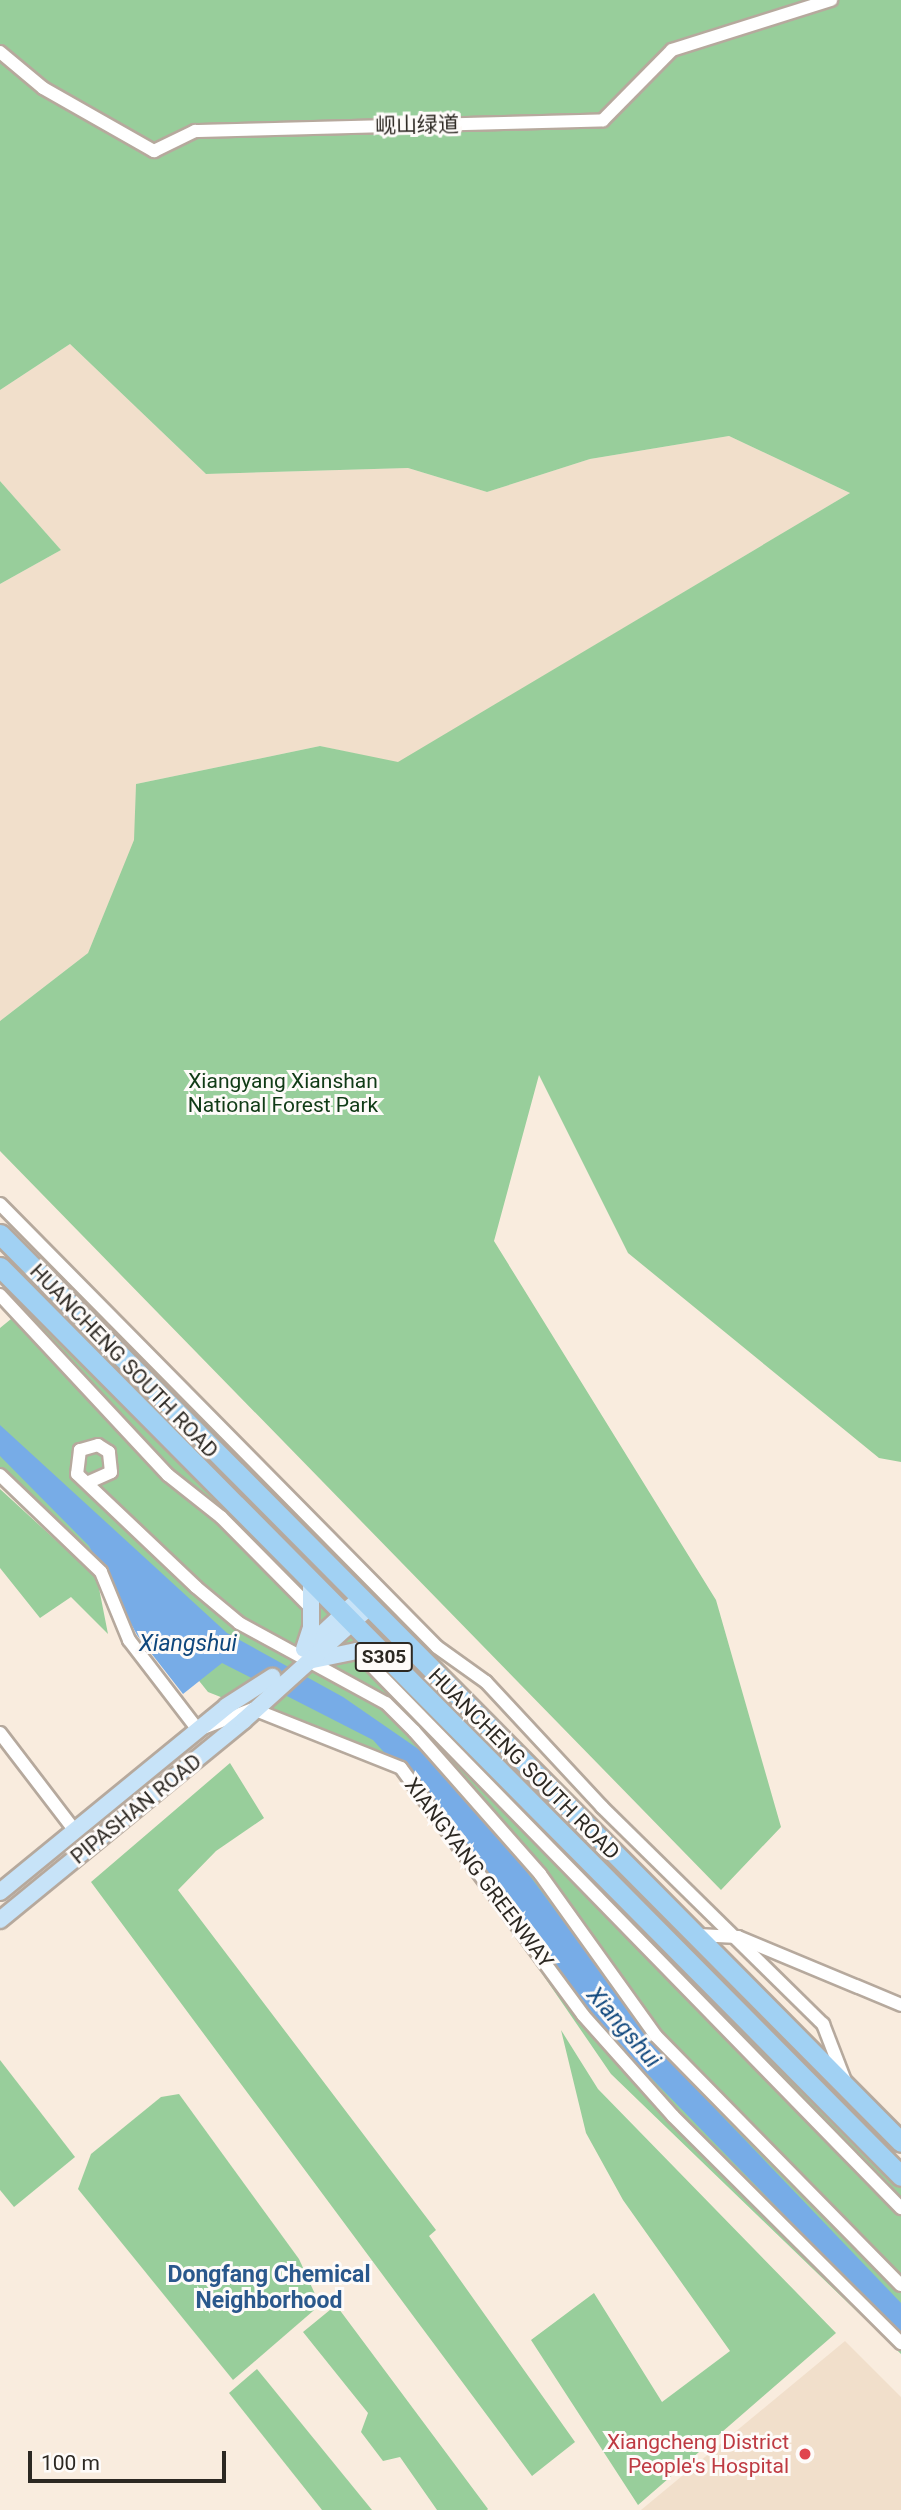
<!DOCTYPE html>
<html>
<head>
<meta charset="utf-8">
<style>
  body { margin:0 }
  #map { position:relative; width:901px; height:2510px; overflow:hidden; background:#f9ecde; font-family:Roboto,"Noto Sans SC",sans-serif }
  div>[style] { position:absolute }
  [style*='--x'] { left:calc(var(--x)*1px); top:calc(var(--y)*1px); width:calc(var(--w)*1px); rotate:calc(var(--a)*1deg) }
  .built>* { inset:0; background:#f1dfcb }
  .green>* { inset:0; background:#98ce9b }
  .water>* { inset:0; background:#77ace7 }
  .roads { filter:drop-shadow(2px 0 #b6a99d) drop-shadow(-2px 0 #b6a99d) drop-shadow(0 2px #b6a99d) drop-shadow(0 -2px #b6a99d) }
  .minor>* { height:12px; margin:-6px; padding:0 6px; transform-origin:6px; border-radius:6px; background:#fff }
  .major>* { height:16px; margin:-8px; padding:0 8px; transform-origin:8px; border-radius:8px; background:#c7e3f8 }
  .highway>* { height:19px; margin:-9.5px; padding:0 9.5px; transform-origin:9.5px; border-radius:9.5px; background:#a1d1f3 }
  .dots>* { width:19px; height:19px; translate:-50% -50%; box-sizing:border-box; border:4px solid #fefbf9; border-radius:50% }
  span { translate:-50% -50%; white-space:nowrap; text-align:center; line-height:1.15; -webkit-text-stroke:6px #fefbf9; paint-order:stroke }
  .shield-label span { padding:2px 5px; background:#fefbf9; border:2px solid; border-radius:5px; -webkit-text-stroke-width:0 }
  .shield-label { font-size:19px; color:#2c2822; font-weight:700 }
  .street-label { font-size:21px; color:#2c2822 }
  .park-label { font-size:21px; color:#103b16 }
  .health-label { font-size:21px; color:#be3a42 }
  .right { translate:-100% -50%; text-align:right }
  .water-label { font-size:23px; color:#0f477d; font-style:italic }
  .neighbourhood-label { font-size:23px; color:#2a588c; font-weight:700 }
  .scale { position:absolute; left:28px; top:2451px; width:198px; height:32px; box-sizing:border-box; border:4px solid #2c2822; border-top:0; padding-left:9px; font-size:21px; line-height:24px; white-space:nowrap; color:#2c2822; -webkit-text-stroke:5px #fefbf9; paint-order:stroke }
</style>
</head>
<body>
<div id="map">
  <div class="built">
    <div style="clip-path:polygon(70px 344px,206px 474px,408px 468px,487px 492px,590px 459px,729px 436px,850px 493px,398px 763px,320px 746px,136px 784px,135px 840px,88px 953px,0 1021px,0 584px,61px 550px,0 481px,0 390px)"></div>
    <div style="clip-path:polygon(845px 2341px,901px 2397px,901px 2510px,641px 2510px)"></div>
  </div>
  <div class="green">
    <div style="clip-path:polygon(0 0,901px 0,901px 1462px,879px 1458px,628px 1253px,539px 1075px,494px 1241px,716px 1600px,781px 1827px,721px 1890px,0 1151px,0 1021px,88px 953px,134px 840px,136px 784px,320px 746px,398px 762px,850px 493px,729px 436px,590px 459px,487px 492px,408px 468px,206px 474px,70px 344px,0 390px)"></div>
    <div style="clip-path:polygon(0 481px,61px 550px,0 584px)"></div>
    <div style="clip-path:polygon(33px 1301px,901px 2176px,901px 2354px,611px 2074px,401px 1768px,208px 1692px,106px 1565px,0 1478px,0 1328px)"></div>
    <div style="clip-path:polygon(0 1489px,97px 1578px,108px 1634px,71px 1597px,40px 1618px,0 1568px)"></div>
    <div style="clip-path:polygon(230px 1763px,264px 1818px,216px 1851px,178px 1890px,436px 2230px,429px 2236px,575px 2442px,532px 2476px,91px 1882px)"></div>
    <div style="clip-path:polygon(561px 2030px,598px 2089px,836px 2333px,638px 2505px,531px 2340px,594px 2293px,662px 2402px,730px 2351px,623px 2200px,586px 2133px)"></div>
    <div style="clip-path:polygon(0 2060px,75px 2157px,14px 2207px,0 2190px)"></div>
    <div style="clip-path:polygon(179px 2094px,299px 2259px,320px 2305px,233px 2380px,78px 2189px,91px 2154px,161px 2097px)"></div>
    <div style="clip-path:polygon(336px 2305px,488px 2509px,487px 2510px,437px 2510px,400px 2457px,383px 2461px,361px 2432px,368px 2413px,303px 2332px)"></div>
    <div style="clip-path:polygon(257px 2369px,372px 2510px,322px 2510px,229px 2393px)"></div>
  </div>
  <div class="water">
    <div style="clip-path:polygon(0 1425px,227px 1633px,343px 1697px,427px 1755px,485px 1815px,657px 2048px,901px 2303px,901px 2335px,587px 2012px,466px 1843px,373px 1740px,222px 1663px,183px 1694px,137px 1635px,89px 1546px,0 1456px)"></div>
  </div>
  <div class="roads">
    <div class="minor">
      <div style="--x:0;--y:52;--w:56;--a:39.9"></div>
      <div style="--x:43;--y:88;--w:128;--a:29.6"></div>
      <div style="--x:154;--y:151;--w:46;--a:-26"></div>
      <div style="--x:195;--y:131;--w:408;--a:-1.5"></div>
      <div style="--x:603;--y:120;--w:98;--a:-45.4"></div>
      <div style="--x:672;--y:50;--w:167;--a:-17.5"></div>
      <div style="--x:0;--y:1204;--w:622;--a:45.39"></div>
      <div style="--x:437;--y:1647;--w:60;--a:35.5"></div>
      <div style="--x:486;--y:1682;--w:171;--a:47.1"></div>
      <div style="--x:602;--y:1807;--w:310;--a:44.5"></div>
      <div style="--x:823;--y:2024;--w:61;--a:68.9"></div>
      <div style="--x:0;--y:1295;--w:246;--a:47"></div>
      <div style="--x:168;--y:1475;--w:68;--a:38.4"></div>
      <div style="--x:221;--y:1517;--w:128;--a:45.3"></div>
      <div style="--x:0;--y:1475;--w:140;--a:43.8"></div>
      <div style="--x:101;--y:1572;--w:74;--a:67.6"></div>
      <div style="--x:129;--y:1640;--w:113;--a:52.5"></div>
      <div style="--x:198;--y:1730;--w:59;--a:-20.9"></div>
      <div style="--x:253;--y:1709;--w:159;--a:21.7"></div>
      <div style="--x:401;--y:1768;--w:307;--a:53.6"></div>
      <div style="--x:583;--y:2015;--w:135;--a:48.3"></div>
      <div style="--x:673;--y:2116;--w:322;--a:44.9"></div>
      <div style="--x:89;--y:1482;--w:24;--a:-24"></div>
      <div style="--x:111;--y:1472;--w:20;--a:-96"></div>
      <div style="--x:109;--y:1452;--w:13;--a:-148"></div>
      <div style="--x:98;--y:1445;--w:19;--a:164"></div>
      <div style="--x:80;--y:1450;--w:24;--a:97"></div>
      <div style="--x:77;--y:1474;--w:164;--a:43.5"></div>
      <div style="--x:196;--y:1587;--w:56;--a:39.9"></div>
      <div style="--x:239;--y:1623;--w:167;--a:28.6"></div>
      <div style="--x:386;--y:1703;--w:40;--a:45"></div>
      <div style="--x:414;--y:1731;--w:191;--a:48.6"></div>
      <div style="--x:540;--y:1874;--w:199;--a:54.4"></div>
      <div style="--x:656;--y:2036;--w:349;--a:45.5"></div>
      <div style="--x:357;--y:1651;--w:779;--a:45.68"></div>
      <div style="--x:0;--y:1733;--w:123;--a:52.6"></div>
      <div style="--x:697;--y:1935;--w:41;--a:2.8"></div>
      <div style="--x:738;--y:1937;--w:177;--a:22.6"></div>
    </div>
    <div class="major">
      <div style="--x:311;--y:1644;--w:64;--a:-43.1"></div>
      <div style="--x:304;--y:1649;--w:23;--a:-72"></div>
      <div style="--x:311;--y:1627;--w:44;--a:-90"></div>
      <div style="--x:313;--y:1660;--w:45;--a:-11.6"></div>
      <div style="--x:357;--y:1651;--w:28;--a:13"></div>
      <div style="--x:0;--y:1892;--w:293;--a:-39.3"></div>
      <div style="--x:227;--y:1706;--w:54;--a:-32.8"></div>
      <div style="--x:0;--y:1920;--w:314;--a:-39.3"></div>
      <div style="--x:243;--y:1721;--w:167;--a:-42.1"></div>
    </div>
    <div class="highway">
      <div style="--x:0;--y:1234;--w:1279;--a:45.22"></div>
      <div style="--x:0;--y:1267;--w:1280;--a:45.25"></div>
    </div>
  </div>
  <div class="dots">
    <div style="left:805px;top:2454px;background:#e0444e"></div>
  </div>
  <div class="shield-label">
    <span style="left:384px;top:1657px">S305</span>
  </div>
  <div class="street-label">
    <span style="left:417px;top:125px;rotate:-1deg">岘山绿道</span>
    <span style="left:124px;top:1361px;rotate:46deg">HUANCHENG SOUTH ROAD</span>
    <span style="left:524px;top:1764px;rotate:45deg">HUANCHENG SOUTH ROAD</span>
    <span style="left:136px;top:1809px;rotate:-39deg">PIPASHAN ROAD</span>
    <span style="left:479px;top:1873px;rotate:53deg">XIANGYANG GREENWAY</span>
  </div>
  <div class="park-label">
    <span style="left:283px;top:1093px">Xiangyang Xianshan<br>National Forest Park</span>
  </div>
  <div class="health-label">
    <span class="right" style="left:789px;top:2454px">Xiangcheng District<br>People's Hospital</span>
  </div>
  <div class="water-label">
    <span style="left:188px;top:1644px">Xiangshui</span>
    <span style="left:623px;top:2028px;rotate:49deg">Xiangshui</span>
  </div>
  <div class="neighbourhood-label">
    <span style="left:269px;top:2288px">Dongfang Chemical<br>Neighborhood</span>
  </div>
  <div class="scale">100 m</div>
</div>
</body>
</html>
